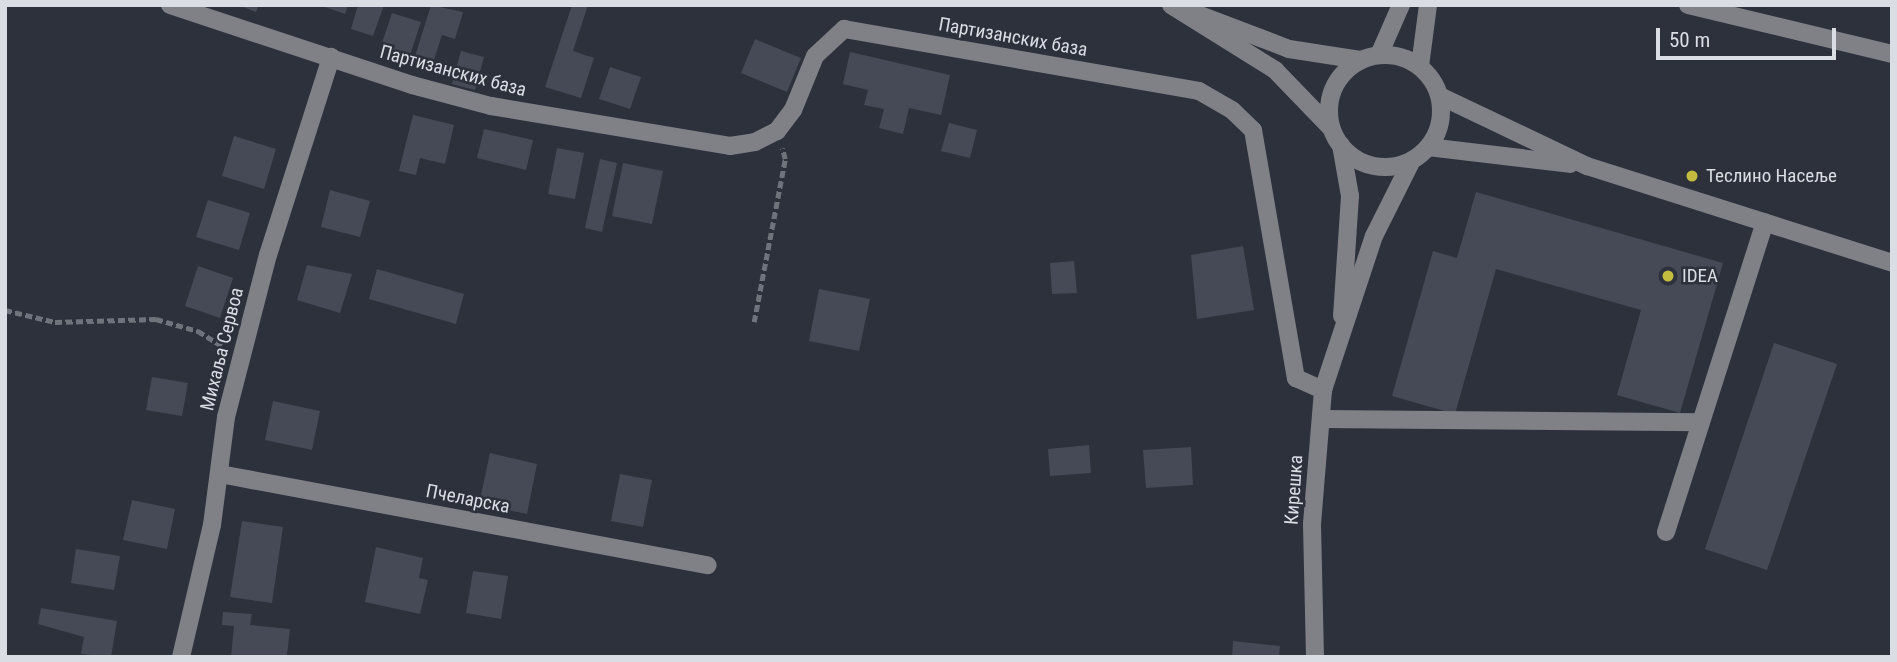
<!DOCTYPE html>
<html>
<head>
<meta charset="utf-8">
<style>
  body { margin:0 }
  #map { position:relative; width:1897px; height:662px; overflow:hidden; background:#2c313c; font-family:"Roboto Condensed",sans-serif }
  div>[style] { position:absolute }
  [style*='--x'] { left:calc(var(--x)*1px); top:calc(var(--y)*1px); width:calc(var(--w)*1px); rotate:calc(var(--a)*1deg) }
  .building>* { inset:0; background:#454a56 }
  .path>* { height:4.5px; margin-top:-2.25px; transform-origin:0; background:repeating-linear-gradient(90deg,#6f737c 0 7px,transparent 0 10.5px) }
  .minor>* { height:18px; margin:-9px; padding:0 9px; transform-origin:9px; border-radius:9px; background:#7f8187 }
  .minor>.ring { margin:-9px; padding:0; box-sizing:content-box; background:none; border:18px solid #7f8187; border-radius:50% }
  .dots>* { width:19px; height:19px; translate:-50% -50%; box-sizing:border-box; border:4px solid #2c313c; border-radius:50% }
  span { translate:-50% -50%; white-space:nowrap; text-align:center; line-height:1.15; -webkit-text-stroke:5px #2c313c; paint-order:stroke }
  .street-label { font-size:19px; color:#dadde4 }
  .poi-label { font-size:19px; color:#dadde4 }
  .left { translate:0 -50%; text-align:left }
  .frame { position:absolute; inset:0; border:7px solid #dadde4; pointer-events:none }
  .scale { position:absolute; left:1656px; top:28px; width:180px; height:32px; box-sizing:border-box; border:4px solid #dadde4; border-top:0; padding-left:9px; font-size:21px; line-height:24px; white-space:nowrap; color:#dadde4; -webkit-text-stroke:5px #2c313c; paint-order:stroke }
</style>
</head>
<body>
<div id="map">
  <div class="building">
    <div style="clip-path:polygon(238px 5px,259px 5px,256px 12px)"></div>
    <div style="clip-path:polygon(319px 5px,348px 5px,345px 14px)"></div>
    <div style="clip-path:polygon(358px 5px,384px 5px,373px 36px,351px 29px)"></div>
    <div style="clip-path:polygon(431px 5px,463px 12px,455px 39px,442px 35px,430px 72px,412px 66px)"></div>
    <div style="clip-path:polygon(572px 5px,588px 5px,573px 51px,594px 58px,581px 98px,545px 87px)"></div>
    <div style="clip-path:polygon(392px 13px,421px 22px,409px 58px,380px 49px)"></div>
    <div style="clip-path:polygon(755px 39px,801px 58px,787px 92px,741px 73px)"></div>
    <div style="clip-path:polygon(461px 51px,484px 57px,475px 90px,452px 84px)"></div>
    <div style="clip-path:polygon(850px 52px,950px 75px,941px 115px,909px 108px,903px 134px,879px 128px,884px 109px,864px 105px,868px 90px,843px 84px)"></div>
    <div style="clip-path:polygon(610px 67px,641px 77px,630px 109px,599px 99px)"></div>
    <div style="clip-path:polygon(413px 115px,454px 125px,445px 164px,420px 158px,416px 175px,399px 171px)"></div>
    <div style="clip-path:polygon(949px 123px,977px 130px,970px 158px,941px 151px)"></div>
    <div style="clip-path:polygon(484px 129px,533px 140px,526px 170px,477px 158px)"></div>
    <div style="clip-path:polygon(234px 136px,276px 149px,264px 189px,222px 176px)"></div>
    <div style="clip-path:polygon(557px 148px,584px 153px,575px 199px,548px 194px)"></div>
    <div style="clip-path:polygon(600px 159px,617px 163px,602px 232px,585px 228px)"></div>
    <div style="clip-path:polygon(623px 163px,663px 171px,652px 224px,612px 216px)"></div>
    <div style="clip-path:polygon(330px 190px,370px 201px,360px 237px,321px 227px)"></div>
    <div style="clip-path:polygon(1476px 192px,1723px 263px,1680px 413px,1617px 395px,1641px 310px,1496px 269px,1455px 414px,1392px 396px,1433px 251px,1457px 258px)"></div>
    <div style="clip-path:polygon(208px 200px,250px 213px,239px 250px,196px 237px)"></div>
    <div style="clip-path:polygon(1243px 246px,1254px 310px,1197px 319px,1191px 255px)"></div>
    <div style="clip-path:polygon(1074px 261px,1077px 293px,1052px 294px,1050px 263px)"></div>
    <div style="clip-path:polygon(307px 265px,352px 274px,340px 313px,297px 300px)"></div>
    <div style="clip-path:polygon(198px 266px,233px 278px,220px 318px,185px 306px)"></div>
    <div style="clip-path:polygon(377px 269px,464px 294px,456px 324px,369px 299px)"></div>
    <div style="clip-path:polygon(819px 289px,870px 299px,859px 351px,809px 341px)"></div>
    <div style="clip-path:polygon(1774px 343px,1837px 364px,1767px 570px,1705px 549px)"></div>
    <div style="clip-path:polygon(152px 377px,188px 383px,182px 416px,146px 410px)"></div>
    <div style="clip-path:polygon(273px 401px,320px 411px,312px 450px,265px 440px)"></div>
    <div style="clip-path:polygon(1089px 445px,1091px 473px,1050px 476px,1048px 449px)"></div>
    <div style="clip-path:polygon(1191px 447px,1193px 485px,1146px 488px,1143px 450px)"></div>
    <div style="clip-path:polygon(490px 453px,537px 464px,527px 514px,479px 504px)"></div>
    <div style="clip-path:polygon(620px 474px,652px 480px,643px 527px,611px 521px)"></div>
    <div style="clip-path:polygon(132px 500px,175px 509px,167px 549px,123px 540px)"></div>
    <div style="clip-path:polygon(242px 521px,283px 527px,272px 603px,230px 597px)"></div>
    <div style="clip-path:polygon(376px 547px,423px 558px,419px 578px,428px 580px,420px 614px,365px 602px)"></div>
    <div style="clip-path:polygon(76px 549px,120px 556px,114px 590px,71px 583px)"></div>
    <div style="clip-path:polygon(473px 571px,508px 576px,501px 619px,466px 613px)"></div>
    <div style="clip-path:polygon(41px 608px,117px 621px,111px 657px,81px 654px,84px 637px,38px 624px)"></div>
    <div style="clip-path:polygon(223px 612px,252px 614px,250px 625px,290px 629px,287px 655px,231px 657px,234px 626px,222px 625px)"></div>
    <div style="clip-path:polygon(1233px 641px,1280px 646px,1279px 657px,1232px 657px)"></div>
  </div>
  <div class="path">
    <div style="--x:5;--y:310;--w:51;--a:13.5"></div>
    <div style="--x:55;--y:322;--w:101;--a:-1.7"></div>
    <div style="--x:156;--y:319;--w:44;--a:15.9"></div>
    <div style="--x:198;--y:331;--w:31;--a:32"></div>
    <div style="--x:754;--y:322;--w:166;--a:-79.2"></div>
    <div style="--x:785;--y:159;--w:11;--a:-105"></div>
  </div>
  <div class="minor">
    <div style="--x:170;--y:5;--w:255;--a:18.3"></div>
    <div style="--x:412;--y:85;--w:82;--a:14.9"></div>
    <div style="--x:491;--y:106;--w:242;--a:9.5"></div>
    <div style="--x:730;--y:146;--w:25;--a:-9"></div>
    <div style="--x:755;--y:142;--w:25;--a:-27"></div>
    <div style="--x:777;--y:131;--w:26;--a:-53"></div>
    <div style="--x:793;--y:110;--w:58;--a:-67.8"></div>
    <div style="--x:815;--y:56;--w:40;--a:-43"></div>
    <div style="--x:844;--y:29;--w:360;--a:9.9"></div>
    <div style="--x:1199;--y:91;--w:38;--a:30"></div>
    <div style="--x:1232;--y:110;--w:29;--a:44"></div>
    <div style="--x:1253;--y:130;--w:252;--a:80.2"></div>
    <div style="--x:1296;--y:378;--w:30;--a:24"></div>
    <div style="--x:1171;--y:5;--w:123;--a:32"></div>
    <div style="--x:1275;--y:70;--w:81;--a:46"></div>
    <div style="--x:1688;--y:5;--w:210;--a:13.5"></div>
    <div style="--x:1197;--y:14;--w:98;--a:20.8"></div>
    <div style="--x:1289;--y:49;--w:72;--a:8.8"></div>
    <div class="ring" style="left:1329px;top:55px;width:94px;height:94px"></div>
    <div style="--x:1379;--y:55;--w:55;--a:-66.3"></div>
    <div style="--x:1420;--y:66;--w:62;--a:-82.5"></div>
    <div style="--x:1440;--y:96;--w:163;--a:25.5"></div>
    <div style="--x:1587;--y:166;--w:320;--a:17.6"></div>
    <div style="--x:1341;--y:145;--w:52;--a:80"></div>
    <div style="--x:1350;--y:196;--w:120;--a:93.8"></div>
    <div style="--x:1428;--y:147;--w:143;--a:6.8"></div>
    <div style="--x:1321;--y:419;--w:379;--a:0.5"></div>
    <div style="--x:220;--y:474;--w:496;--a:10.6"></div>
    <div style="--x:1666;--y:532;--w:325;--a:-72.3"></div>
    <div style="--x:181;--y:657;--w:136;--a:-76.8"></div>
    <div style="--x:212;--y:525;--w:109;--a:-82.6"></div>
    <div style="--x:226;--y:417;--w:167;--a:-75.5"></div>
    <div style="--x:268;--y:255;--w:208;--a:-72.3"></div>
    <div style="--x:1315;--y:657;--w:133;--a:-91.3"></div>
    <div style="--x:1312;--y:524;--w:134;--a:-85.3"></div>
    <div style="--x:1323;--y:390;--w:162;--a:-71.7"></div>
    <div style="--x:1374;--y:236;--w:85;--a:-63.4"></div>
  </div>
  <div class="dots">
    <div style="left:1692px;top:176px;background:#c4bc3e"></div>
    <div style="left:1668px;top:276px;background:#c4bc3e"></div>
  </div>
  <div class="street-label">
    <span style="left:1013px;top:37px;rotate:10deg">Партизанских база</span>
    <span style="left:453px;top:71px;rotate:15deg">Партизанских база</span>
    <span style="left:222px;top:349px;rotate:-76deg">Михаља Сервоа</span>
    <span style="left:1294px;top:490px;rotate:-86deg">Кирешка</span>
    <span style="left:468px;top:499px;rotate:11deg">Пчеларска</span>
  </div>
  <div class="poi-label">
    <span class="left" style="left:1706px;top:176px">Теслино Насеље</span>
    <span class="left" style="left:1682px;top:276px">IDEA</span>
  </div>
  <div class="frame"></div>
  <div class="scale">50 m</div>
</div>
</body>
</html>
